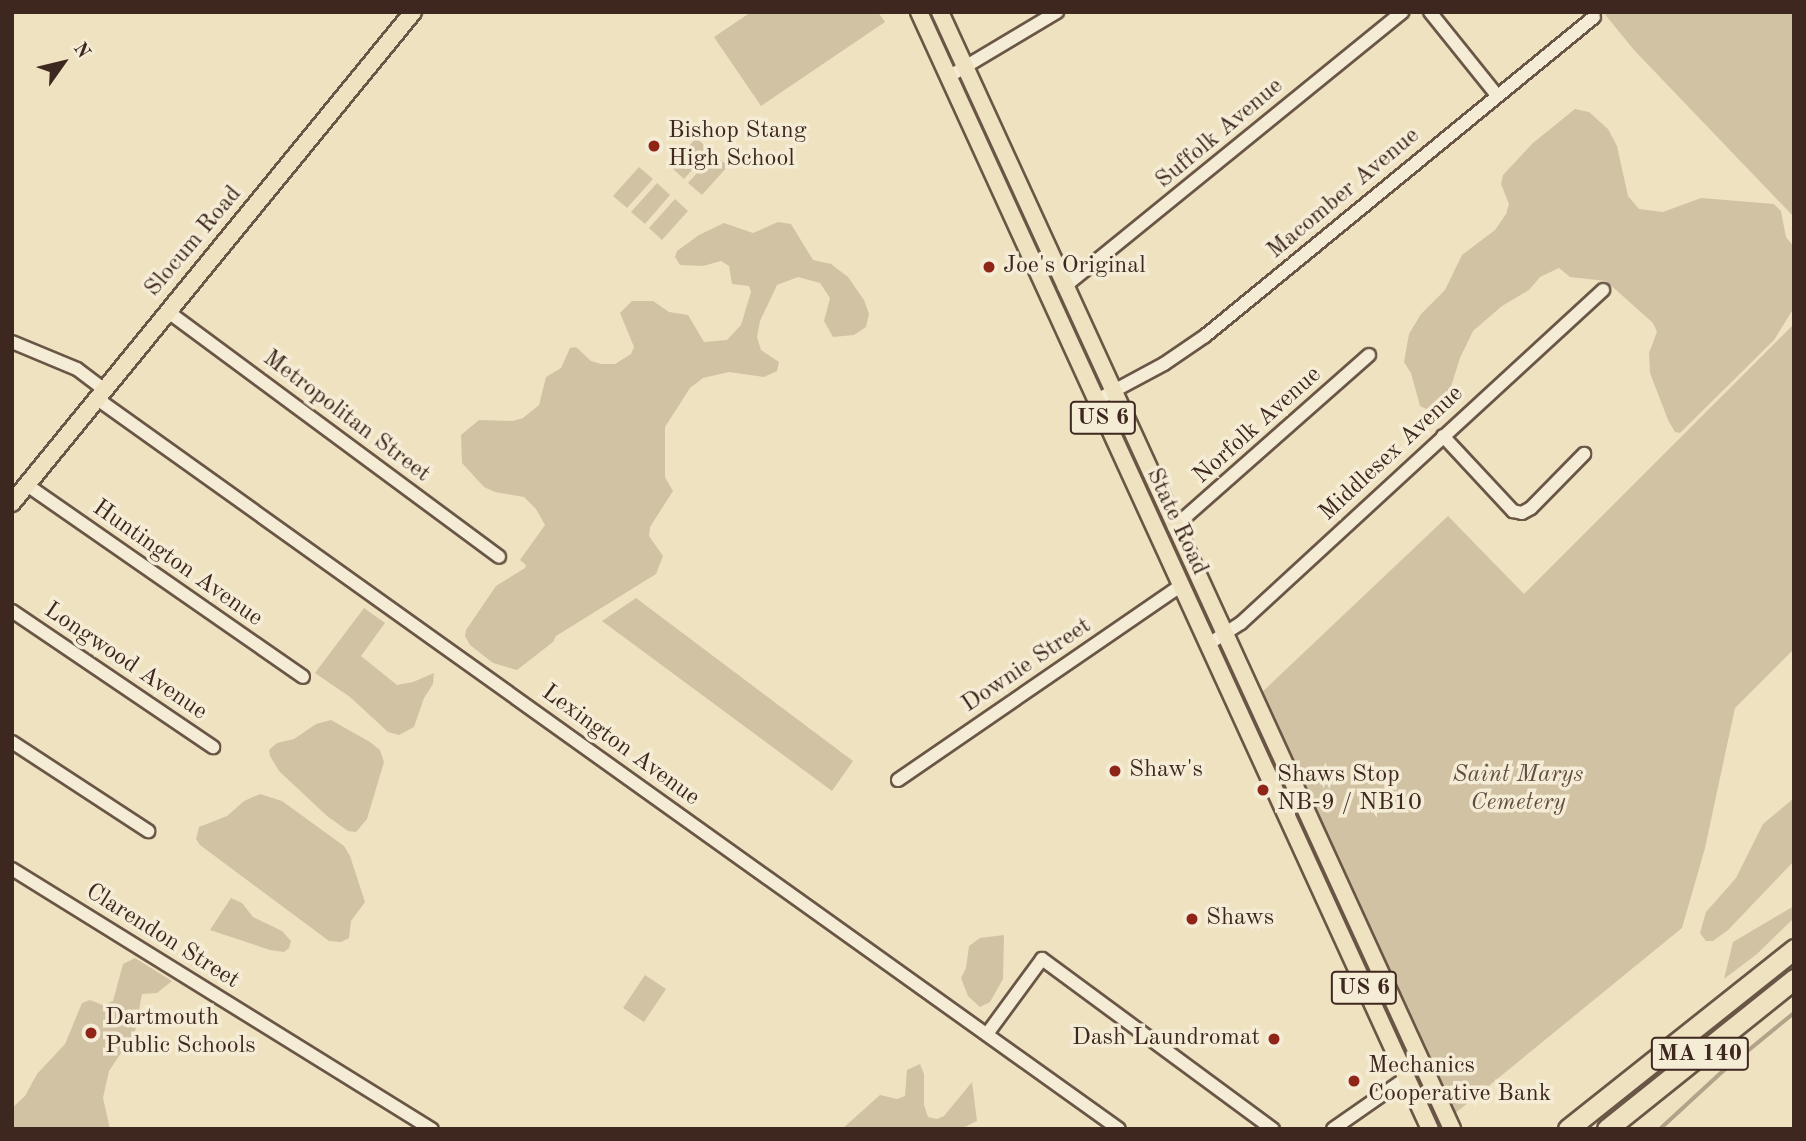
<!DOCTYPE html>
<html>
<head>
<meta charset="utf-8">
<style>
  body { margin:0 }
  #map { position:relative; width:1806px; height:1141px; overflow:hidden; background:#efe2c0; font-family:"Old Standard TT",serif }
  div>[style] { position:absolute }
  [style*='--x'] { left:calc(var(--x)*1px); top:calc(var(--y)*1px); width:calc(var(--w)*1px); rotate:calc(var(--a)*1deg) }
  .green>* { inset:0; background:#d1c2a4 }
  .stream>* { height:3.5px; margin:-1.75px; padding:0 1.75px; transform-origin:1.75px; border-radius:1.75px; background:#b2a289 }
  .roads { filter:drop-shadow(2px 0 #6a5646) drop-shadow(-2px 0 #6a5646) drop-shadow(0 2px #6a5646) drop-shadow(0 -2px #6a5646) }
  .minor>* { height:12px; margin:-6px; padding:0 6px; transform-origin:6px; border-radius:6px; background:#f5ecd6 }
  .major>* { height:16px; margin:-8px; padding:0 8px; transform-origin:8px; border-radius:8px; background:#efe2c0 }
  .highway>* { height:19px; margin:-9.5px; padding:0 9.5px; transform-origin:9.5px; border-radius:9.5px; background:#efe2c0 }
  .dots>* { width:19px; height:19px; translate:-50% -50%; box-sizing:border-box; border:4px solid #f5ecd6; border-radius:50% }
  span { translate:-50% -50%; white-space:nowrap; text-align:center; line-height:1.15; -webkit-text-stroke:7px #f5ecd6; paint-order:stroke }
  .shield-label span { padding:2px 5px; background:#f5ecd6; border:2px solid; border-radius:5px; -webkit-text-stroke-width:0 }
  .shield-label { font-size:23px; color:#3d271e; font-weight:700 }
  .poi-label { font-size:24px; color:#3d271e }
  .left { translate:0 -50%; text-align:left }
  .right { translate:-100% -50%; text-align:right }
  .street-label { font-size:24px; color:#3d271e }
  .park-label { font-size:24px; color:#624e40; font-style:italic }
  .frame { position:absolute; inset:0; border:14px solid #3d271e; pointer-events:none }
  .north { position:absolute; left:28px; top:28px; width:70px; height:70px; -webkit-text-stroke:5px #f5ecd6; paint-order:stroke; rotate:56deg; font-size:19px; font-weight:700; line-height:28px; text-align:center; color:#3d271e }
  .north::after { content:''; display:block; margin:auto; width:24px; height:32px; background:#3d271e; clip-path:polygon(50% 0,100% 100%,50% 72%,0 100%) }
</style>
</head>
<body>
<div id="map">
  <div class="green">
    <div style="clip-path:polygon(751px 12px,878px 12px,885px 22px,761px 106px,714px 37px)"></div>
    <div style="clip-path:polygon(1603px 12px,1794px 12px,1794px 217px,1634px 50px)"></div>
    <div style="clip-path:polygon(1575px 109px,1589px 112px,1608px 129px,1617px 146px,1628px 196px,1639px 209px,1663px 212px,1701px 198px,1774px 204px,1781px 211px,1786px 237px,1794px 247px,1792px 311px,1774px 340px,1680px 433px,1675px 432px,1668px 420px,1650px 373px,1649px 353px,1657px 332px,1653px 323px,1606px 281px,1570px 277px,1559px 268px,1540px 277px,1529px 290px,1502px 306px,1473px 331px,1460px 358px,1444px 409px,1435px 413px,1420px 406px,1411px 373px,1404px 362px,1409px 334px,1421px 314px,1445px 290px,1462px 255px,1495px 230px,1506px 214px,1509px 204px,1501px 184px,1503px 175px,1533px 143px)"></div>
    <div style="clip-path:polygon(696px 138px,710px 150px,684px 179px,671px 167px)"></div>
    <div style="clip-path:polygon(714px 154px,728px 166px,702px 195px,688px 183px)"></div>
    <div style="clip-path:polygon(639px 167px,653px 179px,627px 208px,613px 196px)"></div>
    <div style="clip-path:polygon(657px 183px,670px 195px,645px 224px,631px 212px)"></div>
    <div style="clip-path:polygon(675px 199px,688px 211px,662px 240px,649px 228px)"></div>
    <div style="clip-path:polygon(778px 222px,791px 224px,813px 260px,831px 264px,848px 277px,864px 300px,869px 314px,866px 327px,854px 335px,833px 337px,824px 321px,830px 298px,820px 283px,798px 277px,777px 285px,760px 321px,757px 337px,761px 350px,779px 362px,777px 371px,764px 377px,729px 372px,703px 378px,690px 388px,665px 427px,665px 477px,673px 491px,650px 527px,649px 536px,663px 556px,656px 574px,556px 636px,553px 642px,517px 670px,493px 663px,470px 645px,465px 636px,466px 630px,496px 586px,525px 568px,526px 565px,520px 560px,545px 525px,536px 509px,524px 497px,495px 492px,484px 487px,462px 463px,461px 435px,479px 420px,513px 421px,523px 418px,539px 405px,546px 377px,561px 368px,570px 348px,576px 347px,591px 361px,601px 364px,615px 364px,631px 354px,634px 347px,620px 313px,632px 301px,653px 301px,669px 312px,688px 315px,704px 342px,727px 340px,741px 325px,751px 292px,749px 286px,732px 284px,729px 266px,721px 261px,703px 266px,680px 265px,675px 257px,677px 251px,699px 235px,724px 223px,753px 233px)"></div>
    <div style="clip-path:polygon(1794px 324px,1794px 649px,1735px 708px,1705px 848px,1682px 928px,1453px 1115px,1259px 695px,1448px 516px,1524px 594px)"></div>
    <div style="clip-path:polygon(636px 598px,853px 761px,832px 791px,602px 621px)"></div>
    <div style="clip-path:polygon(364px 608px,385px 623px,361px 656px,397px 685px,413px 682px,434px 673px,433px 684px,424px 698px,414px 727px,399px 735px,388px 732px,350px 697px,315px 673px)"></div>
    <div style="clip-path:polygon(331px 720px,370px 742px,380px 750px,384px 762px,367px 819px,356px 832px,348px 831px,327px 816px,279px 771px,270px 756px,269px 750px,277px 743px,294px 739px,316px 724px)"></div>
    <div style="clip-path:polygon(260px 794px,282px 801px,344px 846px,350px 856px,365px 902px,351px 921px,349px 938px,341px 942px,329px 941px,200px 845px,196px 839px,199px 827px,227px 816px,244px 801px)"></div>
    <div style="clip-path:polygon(1794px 798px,1794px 861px,1728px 930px,1713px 941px,1706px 941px,1700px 933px,1706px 912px,1736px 878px,1763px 824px)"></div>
    <div style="clip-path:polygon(231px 898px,242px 903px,253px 917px,282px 931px,291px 941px,289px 948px,284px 952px,270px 950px,210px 930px)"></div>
    <div style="clip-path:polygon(1794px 906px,1794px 918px,1757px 954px,1724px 979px,1733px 942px)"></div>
    <div style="clip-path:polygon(1004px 935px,1003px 979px,990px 1002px,980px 1007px,968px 996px,961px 978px,966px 968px,969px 946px,980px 938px)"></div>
    <div style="clip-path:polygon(135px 958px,172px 981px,157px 993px,142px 994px,135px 1032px,109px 1071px,103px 1098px,110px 1129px,12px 1129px,12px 1108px,25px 1096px,37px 1074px,65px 1044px,82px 1003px,90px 1000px,103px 1005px,113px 1001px,123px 964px)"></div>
    <div style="clip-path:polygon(645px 975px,666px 989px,644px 1022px,623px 1008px)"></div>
    <div style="clip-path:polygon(920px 1064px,924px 1074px,924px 1105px,928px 1117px,937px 1119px,944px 1116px,972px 1082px,977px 1121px,961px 1129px,842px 1129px,880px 1095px,897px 1099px,905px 1096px,907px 1070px)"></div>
  </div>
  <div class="stream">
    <div style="--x:1660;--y:1129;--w:84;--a:-42.6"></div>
    <div style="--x:1722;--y:1072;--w:93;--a:-39.3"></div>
  </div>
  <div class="roads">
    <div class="minor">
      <div style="--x:1430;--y:12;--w:105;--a:51.2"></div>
      <div style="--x:948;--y:77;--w:127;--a:-30.8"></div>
      <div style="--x:1064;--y:287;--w:436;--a:-39.1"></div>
      <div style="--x:167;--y:311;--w:413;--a:36.5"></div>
      <div style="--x:12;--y:342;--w:70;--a:22.6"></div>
      <div style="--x:77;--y:369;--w:34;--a:37"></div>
      <div style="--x:96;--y:398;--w:1257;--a:35.55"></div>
      <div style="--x:1095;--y:401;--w:78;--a:-28.2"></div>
      <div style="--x:1164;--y:364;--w:50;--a:-34.3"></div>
      <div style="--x:1205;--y:336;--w:503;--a:-39.35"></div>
      <div style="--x:1443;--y:436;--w:103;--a:47"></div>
      <div style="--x:1513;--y:511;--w:9;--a:13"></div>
      <div style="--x:1522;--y:513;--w:10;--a:-29"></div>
      <div style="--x:1531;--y:508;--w:76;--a:-45.5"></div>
      <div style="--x:27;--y:485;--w:336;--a:34.8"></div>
      <div style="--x:1174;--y:527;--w:260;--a:-41.4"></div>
      <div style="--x:12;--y:611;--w:243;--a:34.1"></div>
      <div style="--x:1207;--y:645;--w:40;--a:-32.9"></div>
      <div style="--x:1241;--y:623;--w:492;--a:-42.6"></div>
      <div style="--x:12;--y:742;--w:163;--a:33.2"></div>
      <div style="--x:898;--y:780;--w:342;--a:-34.5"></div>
      <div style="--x:12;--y:869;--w:494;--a:31.8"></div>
      <div style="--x:987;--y:1034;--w:93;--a:-53.7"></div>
      <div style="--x:1042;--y:959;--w:287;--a:36.4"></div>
      <div style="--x:1333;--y:1129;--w:89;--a:-34.9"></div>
    </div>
    <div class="major">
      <div style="--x:919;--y:12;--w:1228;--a:65.42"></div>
      <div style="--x:940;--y:12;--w:1229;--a:65.37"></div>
      <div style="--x:12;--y:503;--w:634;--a:-50.76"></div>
    </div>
    <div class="highway">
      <div style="--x:1568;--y:1129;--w:289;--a:-38.5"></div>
      <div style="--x:1607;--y:1129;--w:240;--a:-38.7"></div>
    </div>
  </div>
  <div class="dots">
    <div style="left:654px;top:146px;background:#8f2418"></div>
    <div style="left:989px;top:267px;background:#8f2418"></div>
    <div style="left:1115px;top:771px;background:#8f2418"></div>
    <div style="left:1263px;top:790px;background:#8f2418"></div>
    <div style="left:1192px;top:919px;background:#8f2418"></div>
    <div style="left:91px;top:1033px;background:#8f2418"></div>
    <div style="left:1274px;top:1039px;background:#8f2418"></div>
    <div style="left:1354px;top:1081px;background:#8f2418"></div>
  </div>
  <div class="shield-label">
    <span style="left:1103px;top:418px">US 6</span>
    <span style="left:1364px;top:988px">US 6</span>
    <span style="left:1700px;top:1054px">MA 140</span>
  </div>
  <div class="poi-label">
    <span class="left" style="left:668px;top:146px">Bishop Stang<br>High School</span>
    <span class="left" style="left:1003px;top:267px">Joe's Original</span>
    <span class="left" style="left:1129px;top:771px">Shaw's</span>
    <span class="left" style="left:1277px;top:790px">Shaws Stop<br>NB-9 / NB10</span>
    <span class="left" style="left:1206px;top:919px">Shaws</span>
    <span class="left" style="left:105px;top:1033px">Dartmouth<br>Public Schools</span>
    <span class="right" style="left:1260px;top:1039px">Dash Laundromat</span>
    <span class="left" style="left:1368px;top:1081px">Mechanics<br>Cooperative Bank</span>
  </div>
  <div class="street-label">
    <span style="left:1220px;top:134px;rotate:-40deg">Suffolk Avenue</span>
    <span style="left:1344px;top:194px;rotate:-40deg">Macomber Avenue</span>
    <span style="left:194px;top:242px;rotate:-50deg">Slocum Road</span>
    <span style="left:346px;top:417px;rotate:37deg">Metropolitan Street</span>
    <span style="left:1258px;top:426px;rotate:-42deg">Norfolk Avenue</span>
    <span style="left:1392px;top:454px;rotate:-43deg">Middlesex Avenue</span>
    <span style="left:1176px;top:522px;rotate:65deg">State Road</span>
    <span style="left:177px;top:564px;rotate:35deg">Huntington Avenue</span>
    <span style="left:125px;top:662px;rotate:34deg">Longwood Avenue</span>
    <span style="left:1027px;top:666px;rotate:-34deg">Downie Street</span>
    <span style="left:620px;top:746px;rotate:36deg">Lexington Avenue</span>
    <span style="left:162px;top:937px;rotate:32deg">Clarendon Street</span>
  </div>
  <div class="park-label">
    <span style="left:1518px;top:790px">Saint Marys<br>Cemetery</span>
  </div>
  <div class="frame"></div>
  <div class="north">N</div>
</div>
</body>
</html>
